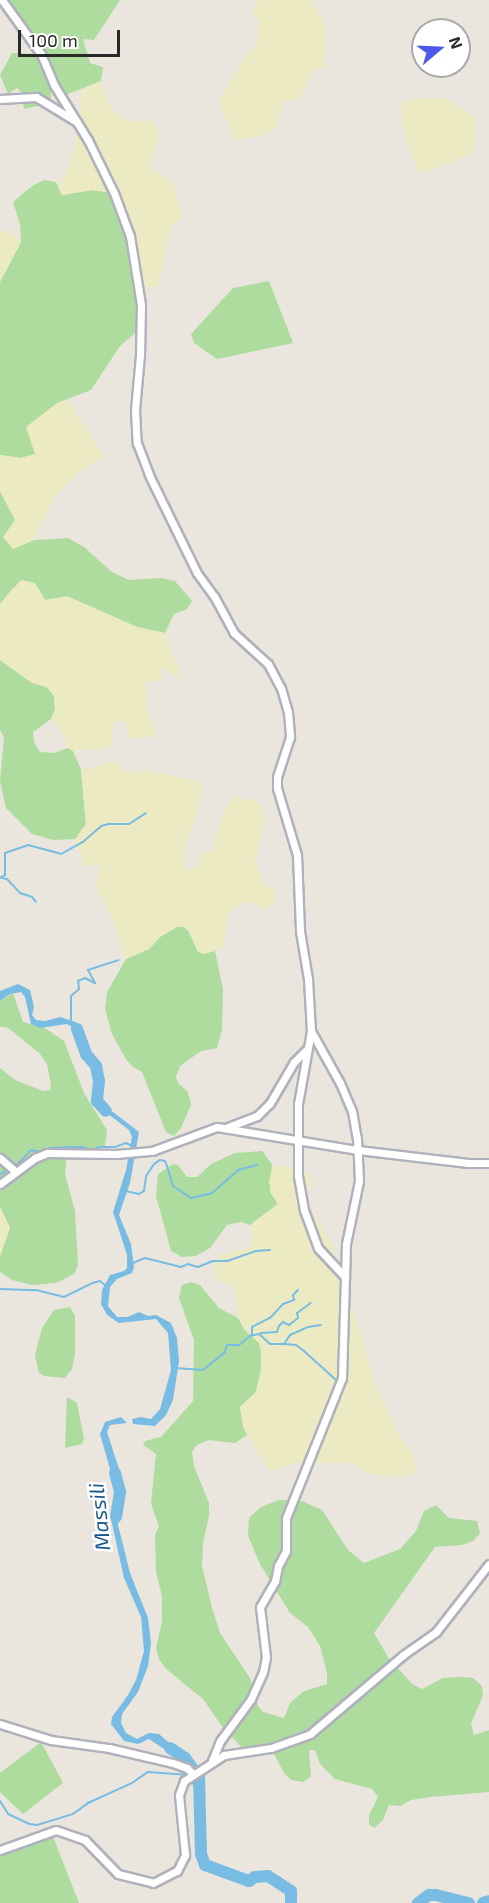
<!DOCTYPE html>
<html>
<head>
<meta charset="utf-8">
<style>
  body { margin:0 }
  #map { position:relative; width:489px; height:1903px; overflow:hidden; background:#eae6dd; font-family:"Exo 2",sans-serif }
  div>[style] { position:absolute }
  [style*='--x'] { left:calc(var(--x)*1px); top:calc(var(--y)*1px); width:calc(var(--w)*1px); rotate:calc(var(--a)*1deg) }
  .green>* { inset:0; background:#addc9e }
  .sand>* { inset:0; background:#eceac2 }
  .water>* { inset:0; background:#79bce3 }
  .stream>* { height:2px; margin:-1px; padding:0 1px; transform-origin:1px; border-radius:1px; background:#79bce3 }
  .river>* { height:12px; margin:-6px; padding:0 6px; transform-origin:6px; border-radius:6px; background:#79bce3 }
  .roads { filter:drop-shadow(2px 0 #b0b1bc) drop-shadow(-2px 0 #b0b1bc) drop-shadow(0 2px #b0b1bc) drop-shadow(0 -2px #b0b1bc) }
  .street>* { height:7px; margin:-3.5px; padding:0 3.5px; transform-origin:3.5px; border-radius:3.5px; background:#fff }
  span { translate:-50% -50%; white-space:nowrap; text-align:center; line-height:1.15; -webkit-text-stroke:5px #fff; paint-order:stroke }
  .water-label { font-size:21px; color:#1a598d; font-style:italic }
  .north { position:absolute; left:411px; top:18px; width:60px; height:60px; box-sizing:border-box; background:#fff; border:2px solid #a9a9a9; border-radius:50%; rotate:71deg; font-size:16px; font-weight:700; line-height:24px; text-align:center; color:#292929 }
  .north::after { content:''; display:block; margin:auto; width:21px; height:27px; background:#4c58e8; clip-path:polygon(50% 0,100% 100%,50% 72%,0 100%) }
  .scale { position:absolute; left:18px; top:30px; width:102px; height:27px; box-sizing:border-box; border:3px solid #292929; border-top:0; padding-left:8px; font-size:18px; line-height:21px; white-space:nowrap; color:#292929; -webkit-text-stroke:4px #fff; paint-order:stroke }
</style>
</head>
<body>
<div id="map">
  <div class="green">
    <div style="clip-path:polygon(4px 0,120px 0,94px 40px,83px 39px,90px 63px,103px 67px,101px 81px,63px 96px,54px 85px,51px 89px,51px 103px,24px 109px,21px 92px,17px 88px,8px 94px,0 75px,12px 53px,40px 54px)"></div>
    <div style="clip-path:polygon(44px 180px,56px 182px,62px 195px,92px 190px,114px 193px,130px 236px,141px 328px,120px 346px,91px 390px,57px 403px,27px 427px,36px 454px,21px 458px,0 455px,0 282px,21px 242px,20px 224px,13px 202px,32px 186px)"></div>
    <div style="clip-path:polygon(269px 281px,293px 343px,217px 359px,194px 343px,191px 334px,233px 288px)"></div>
    <div style="clip-path:polygon(0 491px,15px 520px,13px 549px,34px 540px,68px 538px,84px 547px,112px 572px,129px 580px,161px 578px,175px 581px,192px 601px,187px 609px,174px 614px,165px 633px,137px 627px,67px 597px,45px 600px,35px 583px,12px 589px,0 604px)"></div>
    <div style="clip-path:polygon(0 660px,32px 683px,47px 687px,54px 696px,55px 710px,51px 719px,33px 732px,34px 742px,40px 752px,54px 753px,68px 748px,73px 751px,81px 770px,86px 824px,75px 839px,53px 840px,32px 834px,6px 808px,0 781px,4px 737px,0 730px)"></div>
    <div style="clip-path:polygon(177px 927px,184px 927px,189px 932px,198px 952px,204px 954px,215px 951px,223px 989px,222px 1030px,217px 1048px,201px 1051px,180px 1066px,176px 1077px,178px 1083px,188px 1092px,191px 1105px,181px 1128px,174px 1136px,166px 1132px,142px 1072px,133px 1067px,126px 1059px,112px 1034px,105px 1009px,107px 992px,126px 959px,149px 949px,160px 937px)"></div>
    <div style="clip-path:polygon(13px 993px,23px 1022px,45px 1028px,64px 1041px,84px 1093px,107px 1130px,105px 1146px,93px 1150px,82px 1147px,67px 1150px,65px 1174px,75px 1211px,78px 1265px,74px 1274px,56px 1283px,32px 1285px,12px 1280px,0 1272px,0 1256px,10px 1228px,0 1207px,0 1068px,15px 1080px,43px 1091px,50px 1090px,51px 1085px,47px 1064px,40px 1054px,12px 1031px,6px 1027px,0 1027px,0 1001px)"></div>
    <div style="clip-path:polygon(262px 1151px,272px 1164px,270px 1192px,278px 1204px,250px 1225px,241px 1222px,227px 1225px,210px 1248px,196px 1256px,182px 1257px,171px 1251px,156px 1196px,158px 1174px,173px 1164px,178px 1165px,187px 1177px,197px 1177px,211px 1164px,235px 1153px)"></div>
    <div style="clip-path:polygon(191px 1282px,200px 1285px,219px 1308px,238px 1318px,245px 1330px,259px 1343px,261px 1351px,261px 1369px,256px 1392px,240px 1407px,247px 1435px,235px 1443px,209px 1440px,197px 1445px,192px 1452px,194px 1466px,209px 1503px,209px 1516px,203px 1543px,202px 1566px,212px 1608px,220px 1633px,250px 1678px,258px 1706px,263px 1712px,284px 1718px,290px 1703px,304px 1691px,327px 1684px,327px 1673px,320px 1646px,308px 1627px,290px 1613px,260px 1564px,248px 1536px,249px 1518px,261px 1507px,279px 1500px,302px 1501px,322px 1510px,348px 1550px,364px 1563px,400px 1549px,416px 1531px,424px 1511px,436px 1505px,449px 1518px,477px 1521px,480px 1533px,473px 1541px,462px 1545px,435px 1547px,374px 1633px,388px 1657px,412px 1684px,422px 1689px,443px 1678px,462px 1677px,473px 1678px,482px 1686px,483px 1695px,471px 1724px,474px 1735px,489px 1730px,489px 1792px,430px 1797px,411px 1800px,400px 1806px,389px 1805px,383px 1820px,374px 1828px,369px 1824px,369px 1815px,378px 1797px,372px 1789px,335px 1779px,320px 1764px,315px 1750px,309px 1750px,311px 1777px,303px 1782px,291px 1780px,284px 1773px,271px 1748px,245px 1751px,221px 1725px,203px 1699px,165px 1668px,159px 1659px,156px 1648px,162px 1622px,162px 1596px,156px 1572px,155px 1534px,159px 1527px,151px 1503px,156px 1454px,143px 1445px,145px 1441px,161px 1437px,193px 1401px,194px 1340px,179px 1298px,182px 1285px)"></div>
    <div style="clip-path:polygon(70px 1307px,75px 1316px,75px 1355px,72px 1369px,65px 1378px,44px 1376px,39px 1373px,35px 1355px,42px 1328px,54px 1310px)"></div>
    <div style="clip-path:polygon(67px 1397px,77px 1403px,84px 1439px,82px 1444px,65px 1448px)"></div>
    <div style="clip-path:polygon(41px 1742px,63px 1783px,23px 1814px,0 1792px,0 1773px)"></div>
    <div style="clip-path:polygon(52px 1834px,79px 1903px,0 1903px,0 1850px)"></div>
  </div>
  <div class="sand">
    <div style="clip-path:polygon(257px 0,311px 0,325px 23px,326px 42px,324px 67px,312px 72px,301px 97px,283px 102px,277px 125px,266px 135px,235px 140px,218px 102px,249px 51px,257px 45px,260px 20px,252px 15px)"></div>
    <div style="clip-path:polygon(101px 81px,108px 102px,120px 118px,133px 121px,153px 122px,158px 131px,158px 139px,150px 166px,154px 171px,166px 176px,174px 186px,181px 212px,180px 220px,170px 227px,159px 285px,155px 287px,146px 286px,139px 281px,130px 236px,114px 193px,92px 190px,62px 195px,59px 189px,71px 162px,80px 115px,81px 90px)"></div>
    <div style="clip-path:polygon(428px 98px,446px 99px,473px 116px,477px 128px,473px 154px,419px 174px,404px 135px,401px 104px,406px 100px)"></div>
    <div style="clip-path:polygon(0 230px,10px 232px,21px 242px,0 282px)"></div>
    <div style="clip-path:polygon(68px 399px,104px 456px,80px 471px,54px 498px,34px 540px,13px 549px,3px 537px,15px 520px,0 491px,0 455px,21px 458px,35px 454px,26px 427px,57px 403px)"></div>
    <div style="clip-path:polygon(21px 580px,35px 583px,45px 600px,67px 596px,137px 627px,165px 633px,182px 680px,162px 667px,161px 680px,145px 682px,147px 711px,157px 736px,129px 739px,126px 722px,117px 721px,113px 726px,112px 746px,107px 749px,73px 751px,68px 748px,64px 734px,51px 719px,55px 710px,54px 696px,47px 687px,32px 683px,0 660px,0 604px)"></div>
    <div style="clip-path:polygon(114px 761px,127px 772px,146px 771px,194px 780px,202px 785px,196px 817px,185px 846px,183px 867px,186px 870px,195px 868px,202px 853px,212px 850px,225px 808px,233px 797px,256px 801px,263px 810px,264px 824px,255px 862px,264px 884px,273px 889px,276px 899px,271px 906px,264px 909px,247px 901px,229px 911px,223px 947px,204px 954px,198px 952px,189px 931px,184px 927px,177px 927px,160px 937px,149px 949px,126px 959px,117px 936px,116px 926px,95px 885px,101px 869px,98px 865px,85px 867px,75px 839px,86px 824px,81px 770px)"></div>
    <div style="clip-path:polygon(282px 1165px,306px 1172px,311px 1178px,311px 1187px,306px 1194px,306px 1201px,329px 1239px,345px 1277px,349px 1302px,356px 1318px,374px 1381px,399px 1435px,414px 1457px,416px 1472px,409px 1476px,383px 1476px,366px 1472px,353px 1463px,298px 1463px,269px 1471px,243px 1427px,240px 1407px,256px 1392px,261px 1369px,261px 1351px,259px 1343px,245px 1330px,238px 1318px,234px 1291px,231px 1285px,219px 1281px,213px 1270px,218px 1255px,249px 1248px,253px 1241px,250px 1225px,278px 1204px,271px 1192px,269px 1183px,271px 1172px,276px 1166px)"></div>
    <div style="clip-path:polygon(0 1207px,10px 1228px,0 1256px)"></div>
  </div>
  <div class="water">
    <div style="clip-path:polygon(18px 984px,30px 990px,34px 1007px,32px 1015px,36px 1020px,45px 1021px,60px 1017px,76px 1022px,86px 1046px,80px 1043px,72px 1027px,67px 1024px,40px 1028px,31px 1024px,25px 997px,21px 992px,10px 994px,0 1001px,0 991px)"></div>
    <div style="clip-path:polygon(100px 1098px,109px 1109px,139px 1132px,130px 1183px,119px 1215px,131px 1244px,134px 1267px,132px 1273px,117px 1279px,110px 1287px,108px 1306px,117px 1317px,127px 1317px,139px 1312px,148px 1316px,156px 1315px,171px 1323px,177px 1338px,179px 1361px,173px 1400px,166px 1415px,155px 1426px,133px 1424px,132px 1419px,141px 1417px,151px 1419px,160px 1409px,171px 1370px,168px 1333px,156px 1319px,119px 1323px,107px 1315px,101px 1304px,102px 1290px,110px 1275px,124px 1271px,127px 1268px,127px 1255px,113px 1212px,126px 1170px,132px 1137px,129px 1130px,95px 1104px,96px 1099px)"></div>
    <div style="clip-path:polygon(121px 1417px,127px 1423px,110px 1425px,107px 1432px,120px 1472px,121px 1487px,116px 1490px,100px 1434px,105px 1422px)"></div>
    <div style="clip-path:polygon(120px 1503px,118px 1525px,130px 1573px,148px 1618px,151px 1643px,148px 1666px,138px 1692px,122px 1714px,121px 1723px,126px 1733px,137px 1739px,149px 1733px,159px 1734px,183px 1755px,181px 1760px,149px 1739px,138px 1744px,124px 1741px,111px 1724px,112px 1717px,128px 1695px,136px 1680px,144px 1651px,141px 1617px,124px 1578px,111px 1519px)"></div>
  </div>
  <div class="stream">
    <div style="--x:0;--y:878;--w:6;--a:-31"></div>
    <div style="--x:5;--y:875;--w:22;--a:-90"></div>
    <div style="--x:5;--y:853;--w:24;--a:-19"></div>
    <div style="--x:28;--y:845;--w:34;--a:15"></div>
    <div style="--x:61;--y:854;--w:26;--a:-29"></div>
    <div style="--x:84;--y:841;--w:23;--a:-41"></div>
    <div style="--x:101;--y:826;--w:8;--a:-14"></div>
    <div style="--x:109;--y:824;--w:20;--a:0"></div>
    <div style="--x:129;--y:824;--w:20;--a:-33"></div>
    <div style="--x:2;--y:878;--w:5;--a:11"></div>
    <div style="--x:7;--y:879;--w:19;--a:47"></div>
    <div style="--x:20;--y:893;--w:13;--a:18"></div>
    <div style="--x:32;--y:897;--w:6;--a:51"></div>
    <div style="--x:71;--y:1022;--w:26;--a:-90"></div>
    <div style="--x:71;--y:996;--w:11;--a:-41"></div>
    <div style="--x:79;--y:989;--w:8;--a:-97"></div>
    <div style="--x:78;--y:981;--w:8;--a:-23"></div>
    <div style="--x:85;--y:978;--w:11;--a:27"></div>
    <div style="--x:95;--y:983;--w:15;--a:-118"></div>
    <div style="--x:88;--y:970;--w:32;--a:-18"></div>
    <div style="--x:0;--y:1174;--w:17;--a:-25"></div>
    <div style="--x:15;--y:1167;--w:23;--a:-47"></div>
    <div style="--x:31;--y:1150;--w:9;--a:13"></div>
    <div style="--x:40;--y:1152;--w:12;--a:-20"></div>
    <div style="--x:51;--y:1148;--w:31;--a:-2"></div>
    <div style="--x:82;--y:1147;--w:11;--a:15"></div>
    <div style="--x:93;--y:1150;--w:7;--a:-27"></div>
    <div style="--x:99;--y:1147;--w:16;--a:0"></div>
    <div style="--x:115;--y:1147;--w:12;--a:-20"></div>
    <div style="--x:126;--y:1143;--w:7;--a:27"></div>
    <div style="--x:126;--y:1191;--w:13;--a:13"></div>
    <div style="--x:139;--y:1194;--w:6;--a:-31"></div>
    <div style="--x:144;--y:1191;--w:15;--a:-82"></div>
    <div style="--x:146;--y:1176;--w:14;--a:-56"></div>
    <div style="--x:154;--y:1164;--w:7;--a:-34"></div>
    <div style="--x:160;--y:1160;--w:5;--a:11"></div>
    <div style="--x:165;--y:1161;--w:5;--a:68"></div>
    <div style="--x:167;--y:1166;--w:21;--a:73"></div>
    <div style="--x:173;--y:1186;--w:22;--a:34"></div>
    <div style="--x:191;--y:1198;--w:22;--a:-13"></div>
    <div style="--x:212;--y:1193;--w:35;--a:-41"></div>
    <div style="--x:238;--y:1170;--w:20;--a:-15"></div>
    <div style="--x:133;--y:1263;--w:13;--a:-23"></div>
    <div style="--x:145;--y:1258;--w:37;--a:14"></div>
    <div style="--x:181;--y:1267;--w:8;--a:-23"></div>
    <div style="--x:188;--y:1264;--w:10;--a:17"></div>
    <div style="--x:198;--y:1267;--w:16;--a:-22"></div>
    <div style="--x:213;--y:1261;--w:14;--a:0"></div>
    <div style="--x:227;--y:1261;--w:31;--a:-19"></div>
    <div style="--x:256;--y:1251;--w:14;--a:-4"></div>
    <div style="--x:0;--y:1289;--w:36;--a:2"></div>
    <div style="--x:36;--y:1290;--w:29;--a:14"></div>
    <div style="--x:64;--y:1297;--w:32;--a:-26"></div>
    <div style="--x:93;--y:1283;--w:7;--a:-16"></div>
    <div style="--x:100;--y:1281;--w:6;--a:39"></div>
    <div style="--x:261;--y:1333;--w:16;--a:-4"></div>
    <div style="--x:277;--y:1332;--w:6;--a:-72"></div>
    <div style="--x:279;--y:1326;--w:6;--a:-45"></div>
    <div style="--x:283;--y:1322;--w:7;--a:27"></div>
    <div style="--x:289;--y:1325;--w:11;--a:-38"></div>
    <div style="--x:298;--y:1318;--w:5;--a:-101"></div>
    <div style="--x:297;--y:1313;--w:17;--a:-36"></div>
    <div style="--x:252;--y:1335;--w:8;--a:-90"></div>
    <div style="--x:252;--y:1327;--w:20;--a:-27"></div>
    <div style="--x:270;--y:1318;--w:19;--a:-47"></div>
    <div style="--x:283;--y:1304;--w:12;--a:-20"></div>
    <div style="--x:294;--y:1300;--w:5;--a:-101"></div>
    <div style="--x:293;--y:1295;--w:7;--a:-45"></div>
    <div style="--x:285;--y:1344;--w:11;--a:5"></div>
    <div style="--x:296;--y:1345;--w:10;--a:37"></div>
    <div style="--x:304;--y:1351;--w:42;--a:42.1"></div>
    <div style="--x:175;--y:1368;--w:28;--a:4"></div>
    <div style="--x:203;--y:1370;--w:28;--a:-39"></div>
    <div style="--x:225;--y:1352;--w:7;--a:-74"></div>
    <div style="--x:227;--y:1345;--w:12;--a:0"></div>
    <div style="--x:239;--y:1345;--w:14;--a:-39"></div>
    <div style="--x:250;--y:1336;--w:9;--a:-13"></div>
    <div style="--x:259;--y:1334;--w:15;--a:42"></div>
    <div style="--x:270;--y:1344;--w:14;--a:0"></div>
    <div style="--x:284;--y:1344;--w:11;--a:-56"></div>
    <div style="--x:290;--y:1335;--w:20;--a:-24"></div>
    <div style="--x:308;--y:1327;--w:13;--a:-9"></div>
    <div style="--x:191;--y:1780;--w:16;--a:60"></div>
    <div style="--x:0;--y:1801;--w:15;--a:58"></div>
    <div style="--x:8;--y:1814;--w:23;--a:25"></div>
    <div style="--x:29;--y:1824;--w:8;--a:7"></div>
    <div style="--x:37;--y:1825;--w:38;--a:-17"></div>
    <div style="--x:73;--y:1814;--w:19;--a:-36"></div>
    <div style="--x:88;--y:1803;--w:48;--a:-24.4"></div>
    <div style="--x:132;--y:1783;--w:19;--a:-35"></div>
    <div style="--x:148;--y:1772;--w:41;--a:4.2"></div>
  </div>
  <div class="river">
    <div style="--x:77;--y:1029;--w:27;--a:70"></div>
    <div style="--x:86;--y:1054;--w:16;--a:50"></div>
    <div style="--x:96;--y:1066;--w:15;--a:79"></div>
    <div style="--x:99;--y:1081;--w:20;--a:96"></div>
    <div style="--x:97;--y:1101;--w:13;--a:48"></div>
    <div style="--x:115;--y:1473;--w:20;--a:75"></div>
    <div style="--x:120;--y:1492;--w:25;--a:99"></div>
    <div style="--x:170;--y:1748;--w:18;--a:34"></div>
    <div style="--x:185;--y:1758;--w:24;--a:54"></div>
    <div style="--x:199;--y:1777;--w:77;--a:88.5"></div>
    <div style="--x:201;--y:1854;--w:12;--a:70"></div>
    <div style="--x:205;--y:1865;--w:47;--a:20"></div>
    <div style="--x:249;--y:1881;--w:7;--a:-34"></div>
    <div style="--x:255;--y:1877;--w:13;--a:-4"></div>
    <div style="--x:268;--y:1876;--w:27;--a:33"></div>
    <div style="--x:291;--y:1891;--w:12;--a:90"></div>
    <div style="--x:418;--y:1903;--w:14;--a:-36"></div>
    <div style="--x:429;--y:1895;--w:7;--a:0"></div>
    <div style="--x:436;--y:1895;--w:34;--a:14"></div>
    <div style="--x:483;--y:1903;--w:6;--a:-18"></div>
  </div>
  <div class="roads">
    <div class="street">
      <div style="--x:2;--y:0;--w:67;--a:54.2"></div>
      <div style="--x:41;--y:54;--w:34;--a:67"></div>
      <div style="--x:54;--y:85;--w:65;--a:58.3"></div>
      <div style="--x:88;--y:140;--w:59;--a:63.9"></div>
      <div style="--x:114;--y:193;--w:46;--a:69.6"></div>
      <div style="--x:130;--y:236;--w:70;--a:80.9"></div>
      <div style="--x:141;--y:305;--w:50;--a:91.1"></div>
      <div style="--x:140;--y:355;--w:55;--a:95.2"></div>
      <div style="--x:135;--y:410;--w:33;--a:87"></div>
      <div style="--x:137;--y:443;--w:34;--a:69"></div>
      <div style="--x:149;--y:475;--w:109;--a:63.9"></div>
      <div style="--x:197;--y:573;--w:29;--a:54"></div>
      <div style="--x:214;--y:596;--w:42;--a:61.6"></div>
      <div style="--x:234;--y:633;--w:46;--a:42.4"></div>
      <div style="--x:268;--y:664;--w:27;--a:62"></div>
      <div style="--x:281;--y:688;--w:25;--a:74"></div>
      <div style="--x:288;--y:712;--w:25;--a:85"></div>
      <div style="--x:290;--y:737;--w:42;--a:108"></div>
      <div style="--x:277;--y:777;--w:11;--a:90"></div>
      <div style="--x:277;--y:788;--w:70;--a:73.4"></div>
      <div style="--x:297;--y:855;--w:76;--a:87.7"></div>
      <div style="--x:300;--y:931;--w:49;--a:80.5"></div>
      <div style="--x:308;--y:979;--w:52;--a:86.7"></div>
      <div style="--x:311;--y:1031;--w:60;--a:60.9"></div>
      <div style="--x:340;--y:1083;--w:30;--a:67"></div>
      <div style="--x:352;--y:1111;--w:27;--a:80"></div>
      <div style="--x:357;--y:1138;--w:43;--a:87.3"></div>
      <div style="--x:359;--y:1181;--w:64;--a:101.7"></div>
      <div style="--x:346;--y:1244;--w:134;--a:91.7"></div>
      <div style="--x:342;--y:1378;--w:151;--a:111.8"></div>
      <div style="--x:286;--y:1518;--w:33;--a:90"></div>
      <div style="--x:286;--y:1551;--w:17;--a:118"></div>
      <div style="--x:278;--y:1566;--w:15;--a:101"></div>
      <div style="--x:275;--y:1581;--w:30;--a:120"></div>
      <div style="--x:260;--y:1607;--w:50;--a:83.2"></div>
      <div style="--x:266;--y:1657;--w:15;--a:101"></div>
      <div style="--x:263;--y:1672;--w:30;--a:114"></div>
      <div style="--x:251;--y:1699;--w:52;--a:126.4"></div>
      <div style="--x:220;--y:1741;--w:22;--a:112"></div>
      <div style="--x:0;--y:99;--w:36;--a:-3"></div>
      <div style="--x:36;--y:97;--w:48;--a:31.4"></div>
      <div style="--x:311;--y:1031;--w:74;--a:100.1"></div>
      <div style="--x:298;--y:1104;--w:72;--a:90"></div>
      <div style="--x:298;--y:1176;--w:35;--a:80"></div>
      <div style="--x:304;--y:1210;--w:40;--a:69.8"></div>
      <div style="--x:318;--y:1248;--w:40;--a:47"></div>
      <div style="--x:228;--y:1127;--w:31;--a:-21"></div>
      <div style="--x:257;--y:1116;--w:18;--a:-45"></div>
      <div style="--x:270;--y:1103;--w:48;--a:-59.7"></div>
      <div style="--x:294;--y:1062;--w:17;--a:-45"></div>
      <div style="--x:0;--y:1158;--w:20;--a:41"></div>
      <div style="--x:0;--y:1184;--w:44;--a:-36.6"></div>
      <div style="--x:35;--y:1158;--w:13;--a:-23"></div>
      <div style="--x:47;--y:1153;--w:69;--a:0.8"></div>
      <div style="--x:116;--y:1154;--w:36;--a:-5"></div>
      <div style="--x:152;--y:1151;--w:69;--a:-20.3"></div>
      <div style="--x:217;--y:1127;--w:143;--a:9.3"></div>
      <div style="--x:358;--y:1150;--w:111;--a:6.7"></div>
      <div style="--x:468;--y:1163;--w:21;--a:0"></div>
      <div style="--x:0;--y:1724;--w:53;--a:17.4"></div>
      <div style="--x:51;--y:1740;--w:59;--a:7.9"></div>
      <div style="--x:109;--y:1748;--w:66;--a:13.2"></div>
      <div style="--x:173;--y:1763;--w:15;--a:20"></div>
      <div style="--x:187;--y:1768;--w:8;--a:45"></div>
      <div style="--x:0;--y:1850;--w:59;--a:-19.7"></div>
      <div style="--x:56;--y:1830;--w:31;--a:19"></div>
      <div style="--x:85;--y:1840;--w:47;--a:45.9"></div>
      <div style="--x:118;--y:1874;--w:36;--a:14"></div>
      <div style="--x:153;--y:1883;--w:27;--a:-27"></div>
      <div style="--x:177;--y:1871;--w:18;--a:-63"></div>
      <div style="--x:185;--y:1855;--w:60;--a:-95.7"></div>
      <div style="--x:179;--y:1795;--w:15;--a:-70"></div>
      <div style="--x:184;--y:1781;--w:48;--a:-33"></div>
      <div style="--x:224;--y:1755;--w:48;--a:-8.5"></div>
      <div style="--x:271;--y:1748;--w:41;--a:-19.7"></div>
      <div style="--x:310;--y:1734;--w:122;--a:-40.3"></div>
      <div style="--x:403;--y:1655;--w:40;--a:-34.9"></div>
      <div style="--x:436;--y:1632;--w:86;--a:-52.1"></div>
    </div>
  </div>
  <div class="water-label">
    <span style="left:99px;top:1517px;rotate:-96deg">Massili</span>
  </div>
  <div class="north">N</div>
  <div class="scale">100 m</div>
</div>
</body>
</html>
